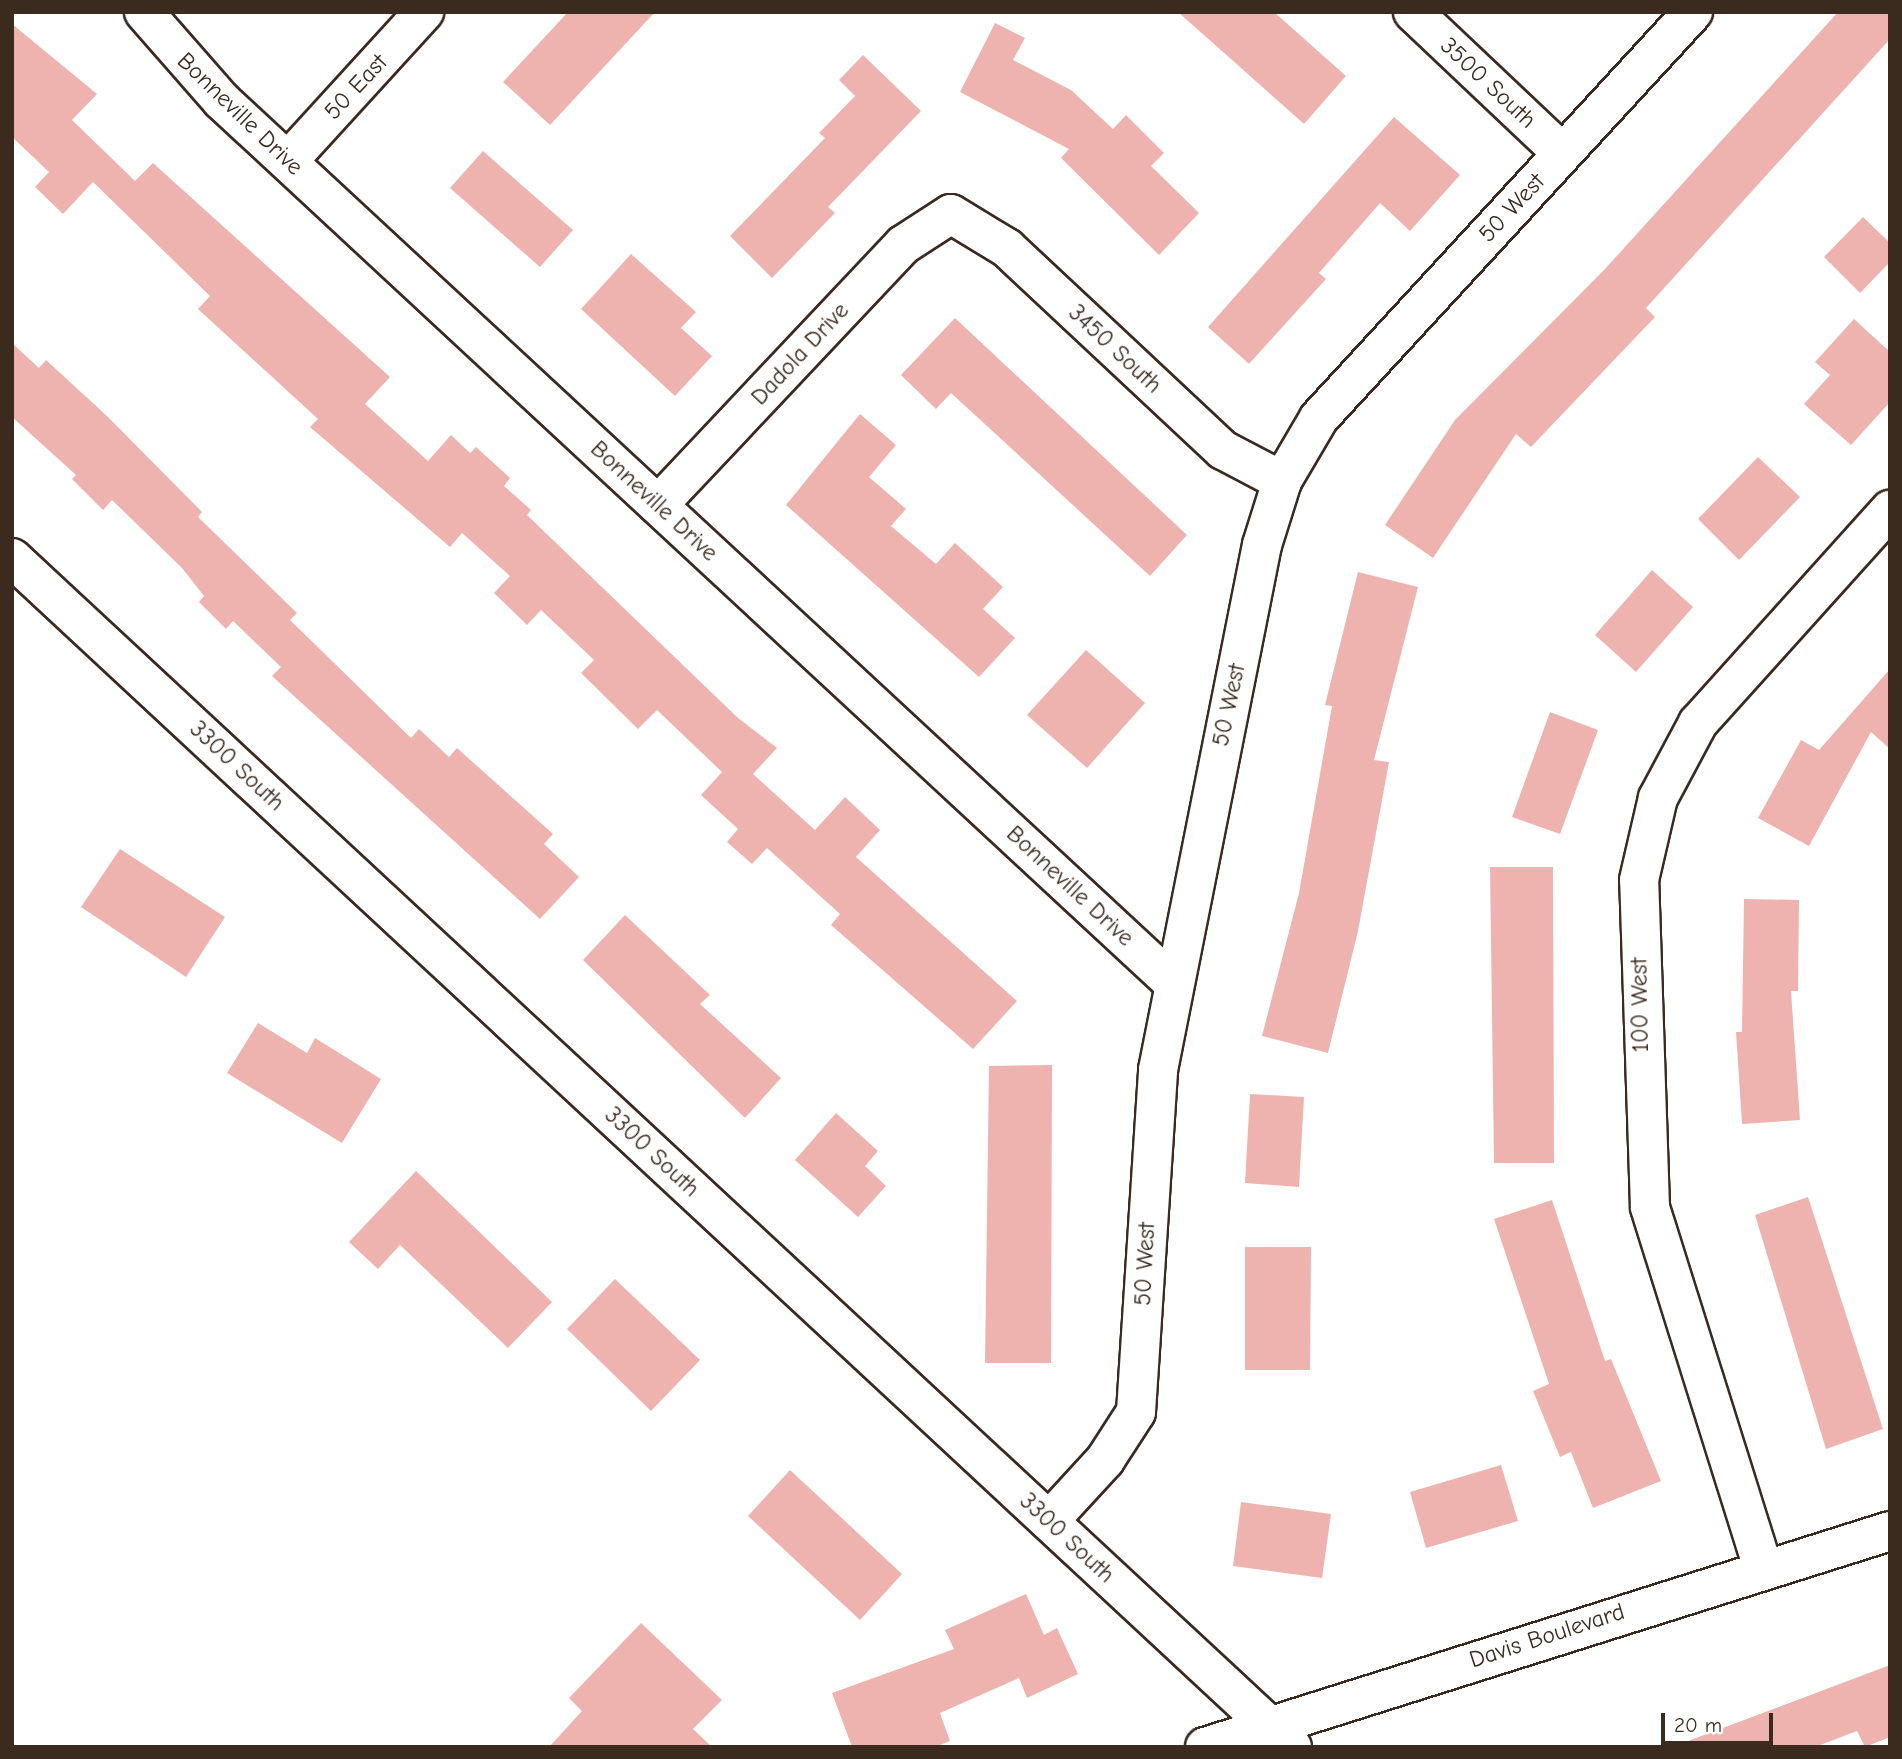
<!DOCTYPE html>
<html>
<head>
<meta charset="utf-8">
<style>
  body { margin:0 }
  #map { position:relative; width:1902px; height:1759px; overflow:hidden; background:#fff; font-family:"Comic Neue",sans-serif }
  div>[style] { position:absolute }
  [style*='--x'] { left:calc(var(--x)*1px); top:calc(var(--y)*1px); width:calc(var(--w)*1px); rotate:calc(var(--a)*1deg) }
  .building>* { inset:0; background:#efb3af }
  .roads { filter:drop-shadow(2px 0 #3b2a1e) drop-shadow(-2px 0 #3b2a1e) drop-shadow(0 2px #3b2a1e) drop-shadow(0 -2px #3b2a1e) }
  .street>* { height:38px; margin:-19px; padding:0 19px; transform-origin:19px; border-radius:19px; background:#fff }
  .secondary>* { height:38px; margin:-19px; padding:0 19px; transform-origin:19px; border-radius:19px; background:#fff }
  span { translate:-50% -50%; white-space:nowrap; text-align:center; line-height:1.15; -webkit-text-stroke:5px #fff; paint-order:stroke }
  .street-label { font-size:24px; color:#3b2a1e }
  .frame { position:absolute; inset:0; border:14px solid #3b2a1e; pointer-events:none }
  .scale { position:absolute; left:1661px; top:1713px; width:112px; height:32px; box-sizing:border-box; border:4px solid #3b2a1e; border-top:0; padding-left:9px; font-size:21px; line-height:24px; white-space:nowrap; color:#3b2a1e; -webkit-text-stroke:5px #fff; paint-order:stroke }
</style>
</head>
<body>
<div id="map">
  <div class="building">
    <div style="clip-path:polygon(568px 12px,655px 12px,550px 125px,503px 82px)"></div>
    <div style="clip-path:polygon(1178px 12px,1274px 12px,1346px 76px,1304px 124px)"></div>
    <div style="clip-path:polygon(1838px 12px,1890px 12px,1890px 39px,1646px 308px,1655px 317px,1531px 447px,1516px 434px,1433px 558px,1385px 525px,1455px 420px,1605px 269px)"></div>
    <div style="clip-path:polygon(995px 23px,1025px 38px,1013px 60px,1071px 90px,1113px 129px,1126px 115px,1164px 153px,1151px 166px,1199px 213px,1159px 255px,1061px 158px,1069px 149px,960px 92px)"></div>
    <div style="clip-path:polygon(12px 24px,97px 94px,72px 120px,135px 181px,153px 163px,390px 377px,365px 404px,428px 461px,451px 435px,470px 453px,476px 447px,510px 478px,504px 486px,531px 510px,527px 515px,738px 718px,777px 748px,753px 774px,815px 830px,845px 797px,880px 830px,856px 857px,1017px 1001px,973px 1049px,831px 925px,840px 914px,767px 848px,752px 864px,727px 842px,738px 829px,701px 795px,722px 772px,657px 710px,638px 729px,581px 673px,594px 660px,541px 610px,527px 625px,494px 593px,510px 576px,462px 533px,450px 547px,310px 427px,318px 419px,198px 309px,210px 296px,93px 182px,63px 214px,35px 187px,49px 172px,12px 137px)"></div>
    <div style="clip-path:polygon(863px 55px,921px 111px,828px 207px,835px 213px,772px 278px,730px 236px,825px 138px,819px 133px,855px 96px,839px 80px)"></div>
    <div style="clip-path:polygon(1394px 117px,1460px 175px,1410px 231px,1380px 203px,1319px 273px,1326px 279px,1249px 364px,1208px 327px)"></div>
    <div style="clip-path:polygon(483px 151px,573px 230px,540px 267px,450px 188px)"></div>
    <div style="clip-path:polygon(1863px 217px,1890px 243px,1890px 262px,1860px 293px,1824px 257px)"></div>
    <div style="clip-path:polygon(631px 254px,696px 312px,681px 328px,712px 356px,675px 396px,581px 309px)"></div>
    <div style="clip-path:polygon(955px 318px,1187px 535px,1150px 576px,951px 393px,936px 409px,901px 375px)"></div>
    <div style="clip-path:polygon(1854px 319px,1890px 352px,1890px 402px,1851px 445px,1804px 404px,1830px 375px,1815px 362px)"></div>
    <div style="clip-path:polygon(12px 343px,39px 368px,46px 360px,108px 417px,202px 512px,198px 517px,297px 613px,290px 620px,411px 738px,419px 729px,449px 757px,457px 748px,553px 834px,544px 844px,579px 877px,540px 919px,272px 676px,281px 667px,233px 621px,226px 629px,199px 602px,204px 596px,182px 568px,112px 500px,103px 510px,72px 479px,76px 475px,12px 417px)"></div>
    <div style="clip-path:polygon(860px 414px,896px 445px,869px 477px,906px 509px,891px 526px,936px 564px,955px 543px,1003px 587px,983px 609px,1015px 638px,979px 677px,786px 505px)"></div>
    <div style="clip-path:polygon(1758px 457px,1800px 497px,1739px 560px,1698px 519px)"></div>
    <div style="clip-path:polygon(1652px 570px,1693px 607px,1636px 672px,1595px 635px)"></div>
    <div style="clip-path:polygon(1358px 572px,1418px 587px,1374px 760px,1389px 762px,1358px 931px,1328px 1053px,1262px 1036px,1299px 893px,1332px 706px,1325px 705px)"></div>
    <div style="clip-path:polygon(1086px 650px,1145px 703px,1087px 768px,1027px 715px)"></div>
    <div style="clip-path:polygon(1890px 669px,1890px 749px,1871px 732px,1809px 846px,1758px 818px,1801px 740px,1819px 750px)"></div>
    <div style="clip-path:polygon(1550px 712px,1598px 730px,1560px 834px,1512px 817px)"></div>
    <div style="clip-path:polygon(120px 849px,225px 917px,186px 977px,81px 907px)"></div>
    <div style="clip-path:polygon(1490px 867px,1553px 867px,1554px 1163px,1494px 1163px)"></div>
    <div style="clip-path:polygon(1744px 899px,1799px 900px,1798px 991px,1791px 991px,1800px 1120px,1742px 1124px,1736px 1032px,1742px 1032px)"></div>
    <div style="clip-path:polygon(625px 915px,710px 995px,700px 1004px,781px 1078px,745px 1118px,583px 960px)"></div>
    <div style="clip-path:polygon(258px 1023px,307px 1053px,315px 1038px,381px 1079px,342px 1143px,227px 1073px)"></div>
    <div style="clip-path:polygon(1052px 1065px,1051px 1363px,985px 1363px,989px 1066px)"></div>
    <div style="clip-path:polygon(1250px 1094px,1304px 1097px,1299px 1187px,1245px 1183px)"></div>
    <div style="clip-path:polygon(836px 1113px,878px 1151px,865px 1166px,886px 1186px,858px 1217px,795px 1160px)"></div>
    <div style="clip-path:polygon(416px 1171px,552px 1302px,508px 1348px,400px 1245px,378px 1269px,349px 1242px)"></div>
    <div style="clip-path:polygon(1808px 1197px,1883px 1429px,1826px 1449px,1755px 1215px)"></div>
    <div style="clip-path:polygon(1552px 1200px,1605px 1361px,1611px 1359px,1661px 1481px,1593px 1508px,1571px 1452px,1560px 1457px,1533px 1391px,1549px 1384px,1494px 1219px)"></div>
    <div style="clip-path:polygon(1245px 1247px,1311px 1247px,1310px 1370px,1245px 1370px)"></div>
    <div style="clip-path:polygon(615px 1279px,700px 1360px,651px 1411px,567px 1329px)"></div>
    <div style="clip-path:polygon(1501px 1465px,1518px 1521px,1426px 1548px,1410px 1492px)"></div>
    <div style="clip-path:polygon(790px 1470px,902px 1574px,860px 1620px,748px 1516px)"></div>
    <div style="clip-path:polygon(1241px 1502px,1331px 1514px,1322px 1578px,1233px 1566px)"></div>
    <div style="clip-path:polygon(1026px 1594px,1044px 1635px,1057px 1628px,1078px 1674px,1027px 1698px,1019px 1678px,940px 1713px,950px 1741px,935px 1747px,852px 1747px,832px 1693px,954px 1649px,945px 1630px)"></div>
    <div style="clip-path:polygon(641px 1623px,722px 1700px,693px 1729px,712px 1747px,549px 1747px,582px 1711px,569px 1698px)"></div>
    <div style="clip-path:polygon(1890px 1665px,1890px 1737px,1865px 1747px,1857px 1731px,1815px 1747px,1672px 1747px)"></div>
  </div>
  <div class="roads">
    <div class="street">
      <div style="--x:144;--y:12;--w:117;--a:48.8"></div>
      <div style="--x:221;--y:100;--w:1297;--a:42.84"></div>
      <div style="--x:1413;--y:12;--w:205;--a:43.4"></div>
      <div style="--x:288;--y:161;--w:202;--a:-47.6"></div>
      <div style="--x:658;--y:505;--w:357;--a:-46.7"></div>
      <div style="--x:903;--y:245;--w:57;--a:-32.9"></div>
      <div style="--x:951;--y:214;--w:66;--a:31.3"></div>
      <div style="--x:1007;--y:248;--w:296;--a:43.1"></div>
      <div style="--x:1223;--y:450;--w:67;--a:27.7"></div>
      <div style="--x:12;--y:558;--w:1747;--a:42.89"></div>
      <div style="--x:1049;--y:1521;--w:83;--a:-47.4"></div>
      <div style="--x:1105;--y:1460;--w:57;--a:-57.1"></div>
      <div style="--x:1136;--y:1412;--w:343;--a:-86.3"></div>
      <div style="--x:1158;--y:1070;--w:535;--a:-78.8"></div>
      <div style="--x:1262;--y:545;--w:67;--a:-72.6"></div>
      <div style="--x:1282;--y:481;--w:73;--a:-59.6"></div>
      <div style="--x:1319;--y:418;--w:552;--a:-47.35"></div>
      <div style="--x:1763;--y:1568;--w:378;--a:-107.4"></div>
      <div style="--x:1650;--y:1207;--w:327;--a:-91.9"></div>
      <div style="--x:1639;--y:880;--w:84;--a:-77"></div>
      <div style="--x:1658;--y:798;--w:85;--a:-61.9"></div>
      <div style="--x:1698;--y:723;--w:287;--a:-48"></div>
    </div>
    <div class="secondary">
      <div style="--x:1205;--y:1747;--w:718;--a:-17.5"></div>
    </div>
  </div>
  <div class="street-label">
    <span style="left:1488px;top:83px;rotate:43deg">3500 South</span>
    <span style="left:356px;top:87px;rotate:-47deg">50 East</span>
    <span style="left:240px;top:114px;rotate:44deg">Bonneville Drive</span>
    <span style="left:1512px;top:208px;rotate:-47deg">50 West</span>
    <span style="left:1115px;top:349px;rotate:43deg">3450 South</span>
    <span style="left:800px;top:354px;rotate:-47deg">Dadola Drive</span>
    <span style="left:654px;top:501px;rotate:43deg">Bonneville Drive</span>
    <span style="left:1229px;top:705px;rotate:-78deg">50 West</span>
    <span style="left:237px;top:766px;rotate:43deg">3300 South</span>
    <span style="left:1070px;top:886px;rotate:43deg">Bonneville Drive</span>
    <span style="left:1640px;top:1005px;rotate:-91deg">100 West</span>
    <span style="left:652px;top:1152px;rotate:43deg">3300 South</span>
    <span style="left:1145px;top:1264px;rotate:-87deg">50 West</span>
    <span style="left:1067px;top:1538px;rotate:43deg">3300 South</span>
    <span style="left:1547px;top:1636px;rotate:-18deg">Davis Boulevard</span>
  </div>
  <div class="frame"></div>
  <div class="scale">20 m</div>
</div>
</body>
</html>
